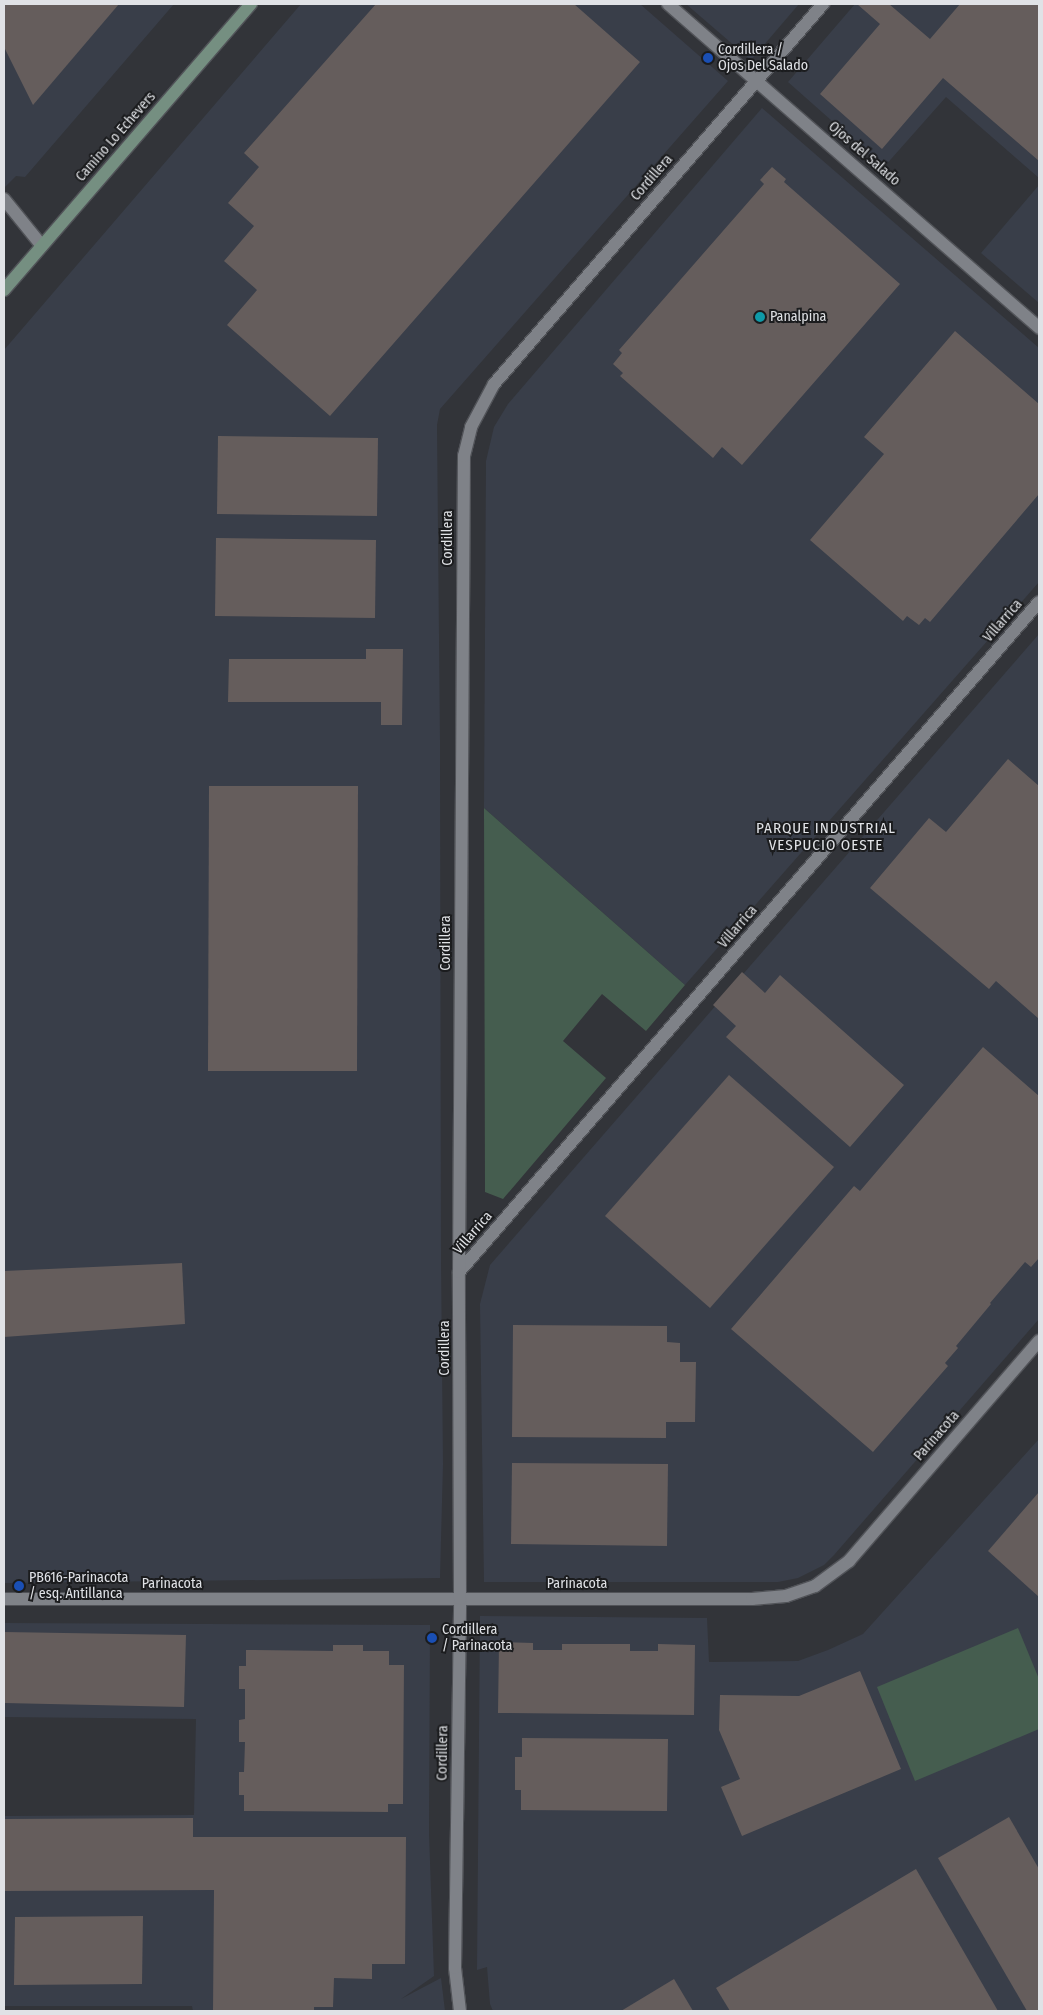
<!DOCTYPE html>
<html>
<head>
<meta charset="utf-8">
<style>
  body { margin:0 }
  #map { position:relative; width:1043px; height:2015px; overflow:hidden; background:#323439; font-family:"Fira Sans Condensed",sans-serif }
  div>[style] { position:absolute }
  [style*='--x'] { left:calc(var(--x)*1px); top:calc(var(--y)*1px); width:calc(var(--w)*1px); rotate:calc(var(--a)*1deg) }
  .built>* { inset:0; background:#393e49 }
  .green>* { inset:0; background:#455d4f }
  .building>* { inset:0; background:#655d5c }
  .roads { filter:drop-shadow(1px 0 #515358) drop-shadow(-1px 0 #515358) drop-shadow(0 1px #515358) drop-shadow(0 -1px #515358) }
  .minor>* { height:12px; margin:-6px; padding:0 6px; transform-origin:6px; border-radius:6px; background:#7f8288 }
  .secondary>* { height:12px; margin:-6px; padding:0 6px; transform-origin:6px; border-radius:6px; background:#758f81 }
  .dots>* { width:14px; height:14px; translate:-50% -50%; box-sizing:border-box; border:2px solid #1b1c1e; border-radius:50% }
  span { translate:-50% -50%; white-space:nowrap; text-align:center; line-height:1.15; -webkit-text-stroke:4px #1b1c1e; paint-order:stroke }
  .poi-label { font-size:14px; color:#e0e2e6 }
  .left { translate:0 -50%; text-align:left }
  .street-label { font-size:14px; color:#e0e2e6 }
  .neighbourhood-label { font-size:15px; color:#e0e2e6; letter-spacing:1px }
  .frame { position:absolute; inset:0; border:5px solid #e0e2e6; pointer-events:none }
</style>
</head>
<body>
<div id="map">
  <div class="built">
    <div style="clip-path:polygon(4px 4px,174px 4px,25px 177px,16px 176px,4px 188px)"></div>
    <div style="clip-path:polygon(301px 4px,640px 4px,728px 81px,440px 409px,437px 425px,440px 743px,441px 1258px,443px 1464px,440px 1578px,4px 1583px,4px 350px)"></div>
    <div style="clip-path:polygon(686px 4px,799px 4px,751px 60px)"></div>
    <div style="clip-path:polygon(855px 4px,1039px 4px,1039px 178px,946px 97px,884px 167px,788px 82px)"></div>
    <div style="clip-path:polygon(762px 108px,1039px 348px,1039px 582px,685px 985px,484px 808px,486px 461px,494px 427px,508px 404px)"></div>
    <div style="clip-path:polygon(1039px 185px,1039px 303px,981px 253px)"></div>
    <div style="clip-path:polygon(1039px 634px,1039px 1319px,834px 1555px,824px 1565px,798px 1578px,778px 1582px,484px 1582px,480px 1304px,490px 1265px)"></div>
    <div style="clip-path:polygon(1039px 1439px,1039px 2011px,493px 2011px,490px 2004px,487px 1967px,477px 1970px,480px 1616px,707px 1618px,709px 1662px,798px 1661px,828px 1650px,863px 1634px)"></div>
    <div style="clip-path:polygon(4px 1623px,430px 1625px,429px 1833px,434px 1976px,401px 1999px,441px 1978px,445px 2011px,193px 2011px,192px 2006px,4px 2006px,4px 1816px,194px 1815px,196px 1719px,4px 1717px)"></div>
  </div>
  <div class="green">
    <div style="clip-path:polygon(484px 808px,685px 985px,646px 1031px,602px 994px,563px 1041px,606px 1078px,503px 1199px,485px 1192px)"></div>
    <div style="clip-path:polygon(1018px 1628px,1039px 1679px,1039px 1729px,915px 1781px,877px 1687px)"></div>
  </div>
  <div class="building">
    <div style="clip-path:polygon(4px 4px,119px 4px,33px 105px,4px 47px)"></div>
    <div style="clip-path:polygon(376px 4px,574px 4px,640px 62px,330px 416px,227px 325px,257px 290px,224px 261px,254px 226px,228px 203px,259px 167px,244px 153px)"></div>
    <div style="clip-path:polygon(857px 4px,889px 4px,930px 39px,960px 4px,1039px 4px,1039px 161px,943px 78px,882px 149px,820px 94px,880px 24px)"></div>
    <div style="clip-path:polygon(772px 167px,786px 179px,784px 182px,900px 284px,742px 465px,722px 447px,713px 458px,620px 376px,623px 373px,613px 364px,622px 353px,619px 350px,764px 184px,760px 180px)"></div>
    <div style="clip-path:polygon(955px 331px,1039px 404px,1039px 494px,930px 622px,925px 618px,919px 625px,907px 616px,903px 621px,810px 540px,884px 454px,864px 437px)"></div>
    <div style="clip-path:polygon(218px 436px,378px 438px,377px 516px,217px 514px)"></div>
    <div style="clip-path:polygon(216px 538px,376px 540px,375px 618px,215px 616px)"></div>
    <div style="clip-path:polygon(366px 649px,403px 649px,402px 725px,381px 725px,381px 702px,228px 702px,229px 659px,366px 659px)"></div>
    <div style="clip-path:polygon(1008px 759px,1039px 786px,1039px 1019px,996px 981px,989px 989px,870px 888px,929px 818px,946px 832px)"></div>
    <div style="clip-path:polygon(209px 786px,358px 786px,357px 1071px,208px 1071px)"></div>
    <div style="clip-path:polygon(742px 972px,765px 993px,780px 975px,904px 1085px,850px 1147px,726px 1037px,736px 1026px,713px 1005px)"></div>
    <div style="clip-path:polygon(983px 1047px,1039px 1096px,1039px 1258px,1031px 1267px,1025px 1262px,990px 1303px,991px 1304px,956px 1346px,958px 1348px,945px 1363px,948px 1366px,873px 1452px,731px 1329px,854px 1186px,860px 1191px)"></div>
    <div style="clip-path:polygon(729px 1075px,834px 1167px,710px 1308px,605px 1216px)"></div>
    <div style="clip-path:polygon(182px 1263px,185px 1324px,4px 1337px,4px 1271px)"></div>
    <div style="clip-path:polygon(513px 1325px,667px 1326px,667px 1342px,680px 1343px,680px 1362px,696px 1362px,695px 1422px,666px 1422px,666px 1438px,512px 1437px)"></div>
    <div style="clip-path:polygon(512px 1463px,668px 1464px,667px 1546px,511px 1544px)"></div>
    <div style="clip-path:polygon(1039px 1492px,1039px 1597px,988px 1551px)"></div>
    <div style="clip-path:polygon(4px 1632px,186px 1635px,184px 1707px,4px 1703px)"></div>
    <div style="clip-path:polygon(499px 1642px,533px 1643px,533px 1650px,562px 1650px,562px 1644px,630px 1644px,630px 1651px,658px 1651px,658px 1644px,695px 1645px,694px 1715px,498px 1713px)"></div>
    <div style="clip-path:polygon(333px 1645px,363px 1645px,363px 1651px,389px 1651px,389px 1665px,404px 1665px,403px 1804px,388px 1804px,388px 1812px,244px 1811px,244px 1795px,239px 1795px,239px 1772px,244px 1772px,245px 1742px,239px 1742px,239px 1720px,245px 1719px,245px 1689px,239px 1689px,239px 1666px,246px 1666px,246px 1650px,333px 1651px)"></div>
    <div style="clip-path:polygon(860px 1671px,901px 1769px,742px 1836px,721px 1787px,740px 1779px,719px 1730px,720px 1695px,799px 1696px)"></div>
    <div style="clip-path:polygon(522px 1738px,668px 1739px,667px 1811px,521px 1810px,521px 1790px,515px 1790px,515px 1757px,522px 1757px)"></div>
    <div style="clip-path:polygon(1009px 1817px,1039px 1869px,1039px 2011px,1027px 2011px,938px 1858px)"></div>
    <div style="clip-path:polygon(193px 1818px,193px 1837px,406px 1837px,405px 1964px,372px 1964px,372px 1979px,334px 1978px,333px 2007px,314px 2007px,314px 2011px,213px 2011px,214px 1890px,4px 1891px,4px 1819px)"></div>
    <div style="clip-path:polygon(916px 1869px,998px 2011px,730px 2011px,716px 1988px)"></div>
    <div style="clip-path:polygon(143px 1916px,142px 1984px,14px 1985px,15px 1917px)"></div>
    <div style="clip-path:polygon(674px 1979px,693px 2011px,621px 2011px)"></div>
  </div>
  <div class="roads">
    <div class="minor">
      <div style="--x:668;--y:4;--w:493;--a:41.1"></div>
      <div style="--x:4;--y:199;--w:60;--a:51"></div>
      <div style="--x:459;--y:1272;--w:886;--a:-49.12"></div>
      <div style="--x:4;--y:1599;--w:748;--a:0"></div>
      <div style="--x:752;--y:1599;--w:34;--a:-5"></div>
      <div style="--x:786;--y:1596;--w:31;--a:-19"></div>
      <div style="--x:815;--y:1586;--w:42;--a:-36.3"></div>
      <div style="--x:849;--y:1561;--w:291;--a:-49.2"></div>
      <div style="--x:460;--y:2011;--w:43;--a:-96.6"></div>
      <div style="--x:455;--y:1968;--w:369;--a:-89.2"></div>
      <div style="--x:460;--y:1599;--w:327;--a:-90.2"></div>
      <div style="--x:459;--y:1272;--w:816;--a:-89.65"></div>
      <div style="--x:464;--y:456;--w:30;--a:-76"></div>
      <div style="--x:471;--y:427;--w:49;--a:-61.9"></div>
      <div style="--x:494;--y:384;--w:503;--a:-49.11"></div>
    </div>
    <div class="secondary">
      <div style="--x:4;--y:290;--w:378;--a:-49.2"></div>
    </div>
  </div>
  <div class="dots">
    <div style="left:708px;top:58px;background:#1a4fb4"></div>
    <div style="left:760px;top:317px;background:#0f9aa8"></div>
    <div style="left:19px;top:1586px;background:#1a4fb4"></div>
    <div style="left:432px;top:1638px;background:#1a4fb4"></div>
  </div>
  <div class="poi-label">
    <span class="left" style="left:718px;top:58px">Cordillera /<br>Ojos Del Salado</span>
    <span class="left" style="left:770px;top:317px">Panalpina</span>
    <span class="left" style="left:29px;top:1586px">PB616-Parinacota<br>/ esq. Antillanca</span>
    <span class="left" style="left:442px;top:1638px">Cordillera<br>/ Parinacota</span>
  </div>
  <div class="street-label">
    <span style="left:116px;top:137px;rotate:-49deg">Camino Lo Echevers</span>
    <span style="left:864px;top:154px;rotate:41deg">Ojos del Salado</span>
    <span style="left:652px;top:178px;rotate:-49deg">Cordillera</span>
    <span style="left:448px;top:538px;rotate:-90deg">Cordillera</span>
    <span style="left:1003px;top:621px;rotate:-49deg">Villarrica</span>
    <span style="left:738px;top:927px;rotate:-49deg">Villarrica</span>
    <span style="left:446px;top:943px;rotate:-90deg">Cordillera</span>
    <span style="left:473px;top:1233px;rotate:-49deg">Villarrica</span>
    <span style="left:445px;top:1348px;rotate:-90deg">Cordillera</span>
    <span style="left:937px;top:1436px;rotate:-49deg">Parinacota</span>
    <span style="left:172px;top:1584px">Parinacota</span>
    <span style="left:577px;top:1584px">Parinacota</span>
    <span style="left:443px;top:1753px;rotate:-89deg">Cordillera</span>
  </div>
  <div class="neighbourhood-label">
    <span style="left:826px;top:837px">PARQUE INDUSTRIAL<br>VESPUCIO OESTE</span>
  </div>
  <div class="frame"></div>
</div>
</body>
</html>
